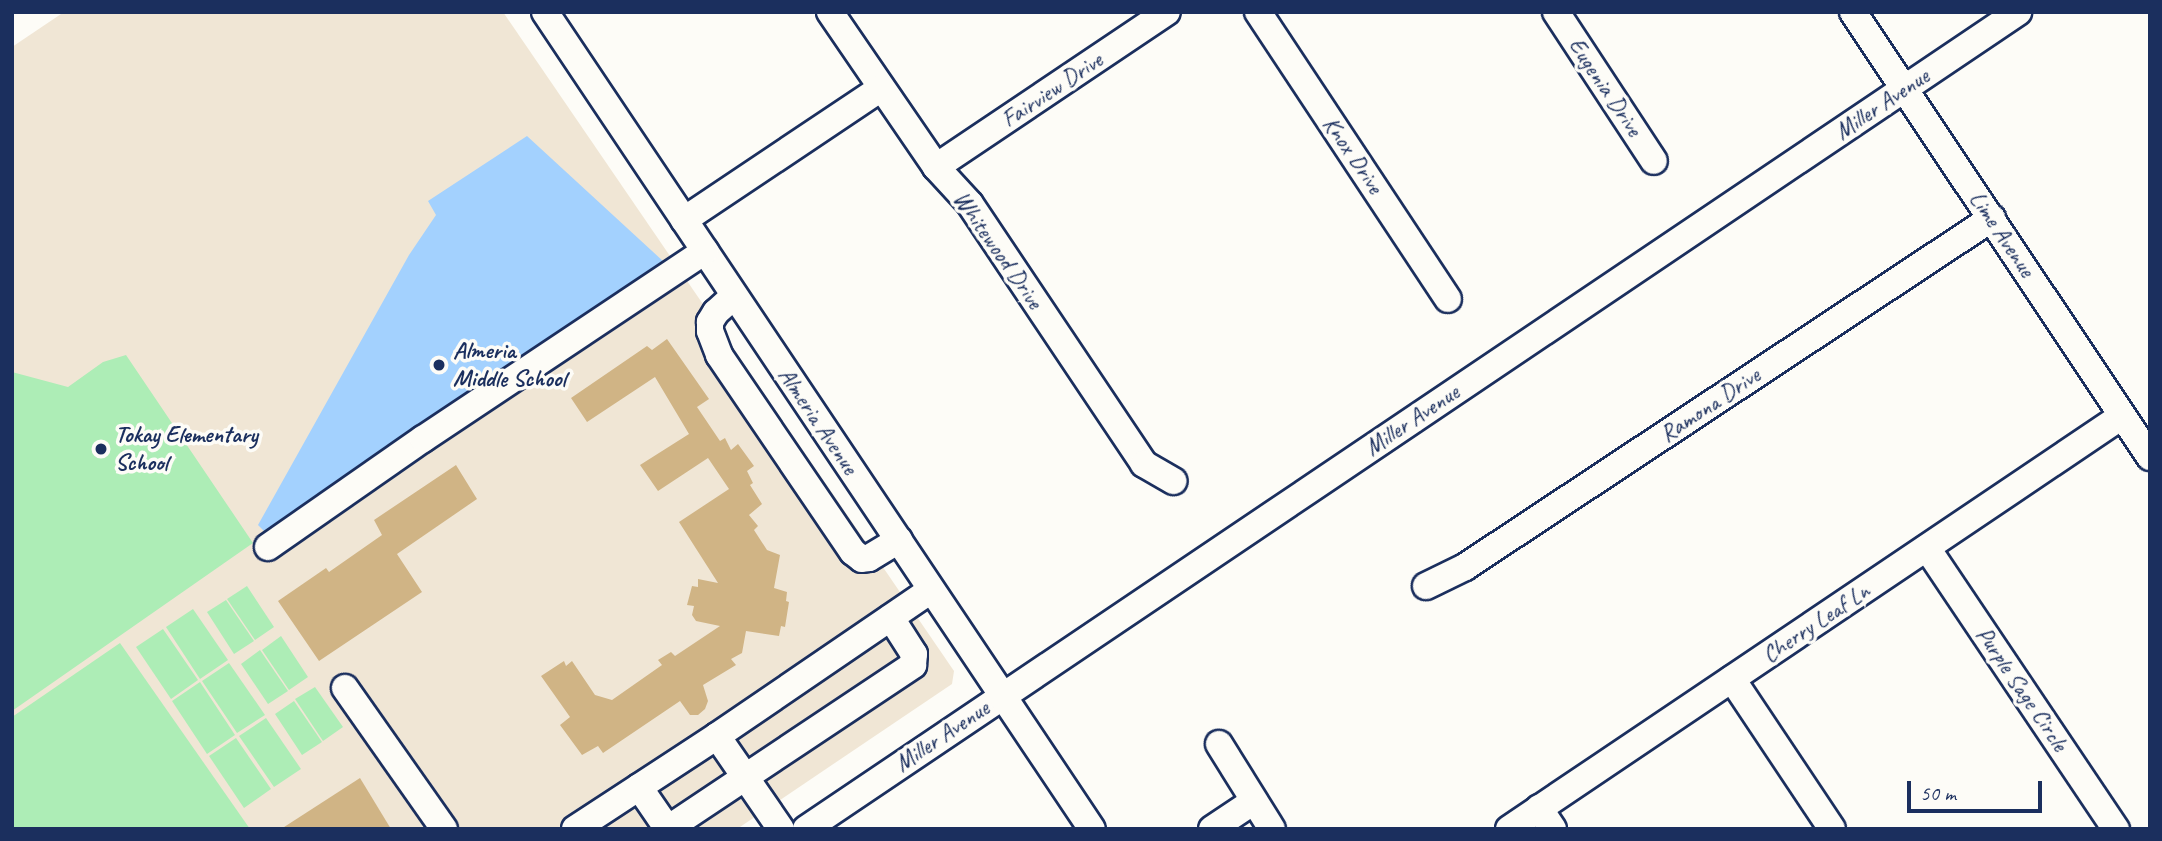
<!DOCTYPE html>
<html>
<head>
<meta charset="utf-8">
<style>
  body { margin:0 }
  #map { position:relative; width:2162px; height:841px; overflow:hidden; background:#fdfcf7; font-family:Caveat,sans-serif }
  div>[style] { position:absolute }
  [style*='--x'] { left:calc(var(--x)*1px); top:calc(var(--y)*1px); width:calc(var(--w)*1px); rotate:calc(var(--a)*1deg) }
  .built>* { inset:0; background:#f0e6d5 }
  .green>* { inset:0; background:#adedb6 }
  .water>* { inset:0; background:#a3d1fe }
  .building>* { inset:0; background:#d0b485 }
  .roads { filter:drop-shadow(2px 0 #1b2f5e) drop-shadow(-2px 0 #1b2f5e) drop-shadow(0 2px #1b2f5e) drop-shadow(0 -2px #1b2f5e) }
  .minor>* { height:26px; margin:-13px; padding:0 13px; transform-origin:13px; border-radius:13px; background:#fdfcf7 }
  .dots>* { width:19px; height:19px; translate:-50% -50%; box-sizing:border-box; border:4px solid #fdfcf7; border-radius:50% }
  span { translate:-50% -50%; white-space:nowrap; text-align:center; line-height:1.15; -webkit-text-stroke:7px #fdfcf7; paint-order:stroke }
  .street-label { font-size:24px; color:#1b2f5e }
  .poi-label { font-size:24px; color:#1b2f5e; font-weight:700 }
  .left { translate:0 -50%; text-align:left }
  .frame { position:absolute; inset:0; border:14px solid #1b2f5e; pointer-events:none }
  .scale { position:absolute; left:1907px; top:781px; width:135px; height:32px; box-sizing:border-box; border:4px solid #1b2f5e; border-top:0; padding-left:9px; font-size:21px; line-height:24px; white-space:nowrap; color:#1b2f5e; -webkit-text-stroke:5px #fdfcf7; paint-order:stroke }
</style>
</head>
<body>
<div id="map">
  <div class="built">
    <div style="clip-path:polygon(64px 12px,503px 12px,954px 671px,952px 684px,737px 829px,12px 829px,12px 47px)"></div>
  </div>
  <div class="green">
    <div style="clip-path:polygon(126px 355px,253px 543px,12px 711px,12px 372px,68px 387px,103px 362px)"></div>
    <div style="clip-path:polygon(247px 586px,274px 627px,255px 640px,227px 599px)"></div>
    <div style="clip-path:polygon(226px 600px,254px 641px,234px 654px,207px 612px)"></div>
    <div style="clip-path:polygon(193px 609px,228px 660px,200px 679px,166px 627px)"></div>
    <div style="clip-path:polygon(163px 629px,198px 680px,171px 699px,136px 647px)"></div>
    <div style="clip-path:polygon(281px 636px,308px 677px,289px 690px,262px 650px)"></div>
    <div style="clip-path:polygon(120px 643px,250px 829px,12px 829px,12px 717px)"></div>
    <div style="clip-path:polygon(260px 650px,288px 691px,268px 704px,241px 664px)"></div>
    <div style="clip-path:polygon(229px 663px,265px 715px,237px 733px,202px 681px)"></div>
    <div style="clip-path:polygon(200px 682px,235px 735px,207px 754px,172px 701px)"></div>
    <div style="clip-path:polygon(315px 687px,343px 727px,323px 741px,295px 699px)"></div>
    <div style="clip-path:polygon(294px 701px,322px 742px,302px 755px,275px 714px)"></div>
    <div style="clip-path:polygon(266px 718px,301px 769px,274px 787px,239px 736px)"></div>
    <div style="clip-path:polygon(236px 738px,271px 789px,244px 808px,209px 756px)"></div>
  </div>
  <div class="water">
    <div style="clip-path:polygon(527px 136px,664px 262px,266px 533px,258px 525px,409px 255px,436px 215px,428px 201px)"></div>
  </div>
  <div class="building">
    <div style="clip-path:polygon(667px 339px,709px 399px,697px 407px,720px 441px,725px 438px,731px 450px,738px 444px,754px 466px,747px 471px,753px 483px,750px 485px,762px 504px,749px 515px,758px 526px,754px 530px,767px 550px,780px 555px,774px 588px,787px 592px,786px 601px,789px 602px,785px 627px,781px 626px,779px 636px,746px 631px,742px 653px,731px 659px,736px 665px,703px 685px,708px 701px,705px 709px,698px 715px,690px 715px,680px 701px,603px 753px,598px 746px,582px 755px,560px 725px,570px 717px,541px 676px,564px 661px,566px 666px,572px 661px,595px 695px,612px 700px,662px 665px,658px 660px,671px 652px,675px 656px,720px 626px,696px 621px,692px 615px,694px 606px,687px 605px,692px 586px,698px 587px,698px 579px,718px 583px,679px 522px,729px 489px,708px 458px,658px 491px,640px 465px,689px 434px,655px 377px,587px 422px,571px 398px,647px 346px,652px 350px)"></div>
    <div style="clip-path:polygon(456px 465px,477px 499px,397px 554px,422px 592px,319px 661px,278px 601px,326px 568px,329px 572px,382px 535px,374px 520px)"></div>
    <div style="clip-path:polygon(360px 778px,391px 829px,281px 829px)"></div>
  </div>
  <div class="roads">
    <div class="minor">
      <div style="--x:545;--y:12;--w:983;--a:56.2"></div>
      <div style="--x:830;--y:12;--w:188;--a:55.6"></div>
      <div style="--x:936;--y:167;--w:50;--a:47.4"></div>
      <div style="--x:970;--y:204;--w:313;--a:56.2"></div>
      <div style="--x:1144;--y:464;--w:34;--a:30"></div>
      <div style="--x:1258;--y:12;--w:344;--a:56.5"></div>
      <div style="--x:1556;--y:12;--w:178;--a:56.7"></div>
      <div style="--x:1853;--y:12;--w:535;--a:56.28"></div>
      <div style="--x:936;--y:167;--w:278;--a:-33.9"></div>
      <div style="--x:684;--y:220;--w:236;--a:-33.8"></div>
      <div style="--x:734;--y:296;--w:24;--a:138"></div>
      <div style="--x:716;--y:312;--w:12;--a:121"></div>
      <div style="--x:710;--y:322;--w:9;--a:90"></div>
      <div style="--x:710;--y:331;--w:26;--a:69"></div>
      <div style="--x:719;--y:355;--w:238;--a:55.8"></div>
      <div style="--x:853;--y:552;--w:11;--a:38"></div>
      <div style="--x:862;--y:559;--w:7;--a:-8"></div>
      <div style="--x:869;--y:558;--w:35;--a:-31"></div>
      <div style="--x:268;--y:547;--w:189;--a:-34.9"></div>
      <div style="--x:423;--y:439;--w:339;--a:-33.7"></div>
      <div style="--x:1927;--y:548;--w:339;--a:56.1"></div>
      <div style="--x:1426;--y:586;--w:43;--a:-26"></div>
      <div style="--x:1465;--y:567;--w:632;--a:-33.51"></div>
      <div style="--x:1732;--y:679;--w:180;--a:56.3"></div>
      <div style="--x:345;--y:688;--w:172;--a:54.9"></div>
      <div style="--x:717;--y:736;--w:113;--a:55.5"></div>
      <div style="--x:1219;--y:744;--w:100;--a:58.1"></div>
      <div style="--x:639;--y:787;--w:46;--a:55.6"></div>
      <div style="--x:665;--y:825;--w:7;--a:8"></div>
      <div style="--x:672;--y:826;--w:290;--a:-33.7"></div>
      <div style="--x:913;--y:665;--w:11;--a:-85"></div>
      <div style="--x:914;--y:654;--w:43;--a:-122.6"></div>
      <div style="--x:1539;--y:808;--w:25;--a:56"></div>
      <div style="--x:575;--y:829;--w:170;--a:-33.2"></div>
      <div style="--x:717;--y:736;--w:259;--a:-34.3"></div>
      <div style="--x:806;--y:829;--w:1462;--a:-33.98"></div>
      <div style="--x:1212;--y:829;--w:50;--a:-33.7"></div>
      <div style="--x:1509;--y:829;--w:739;--a:-33.97"></div>
    </div>
  </div>
  <div class="dots">
    <div style="left:439px;top:365px;background:#1b2f5e"></div>
    <div style="left:101px;top:449px;background:#1b2f5e"></div>
  </div>
  <div class="street-label">
    <span style="left:1605px;top:87px;rotate:56deg">Eugenia Drive</span>
    <span style="left:1052px;top:90px;rotate:-34deg">Fairview Drive</span>
    <span style="left:1882px;top:104px;rotate:-34deg">Miller Avenue</span>
    <span style="left:1353px;top:155px;rotate:56deg">Knox Drive</span>
    <span style="left:2002px;top:234px;rotate:56deg">Lime Avenue</span>
    <span style="left:998px;top:250px;rotate:55deg">Whitewood Drive</span>
    <span style="left:1710px;top:405px;rotate:-34deg">Ramona Drive</span>
    <span style="left:1412px;top:420px;rotate:-34deg">Miller Avenue</span>
    <span style="left:818px;top:421px;rotate:56deg">Almeria Avenue</span>
    <span style="left:1816px;top:623px;rotate:-34deg">Cherry Leaf Ln</span>
    <span style="left:2022px;top:689px;rotate:56deg">Purple Sage Circle</span>
    <span style="left:942px;top:736px;rotate:-34deg">Miller Avenue</span>
  </div>
  <div class="poi-label">
    <span class="left" style="left:453px;top:365px">Almeria<br>Middle School</span>
    <span class="left" style="left:115px;top:449px">Tokay Elementary<br>School</span>
  </div>
  <div class="frame"></div>
  <div class="scale">50 m</div>
</div>
</body>
</html>
